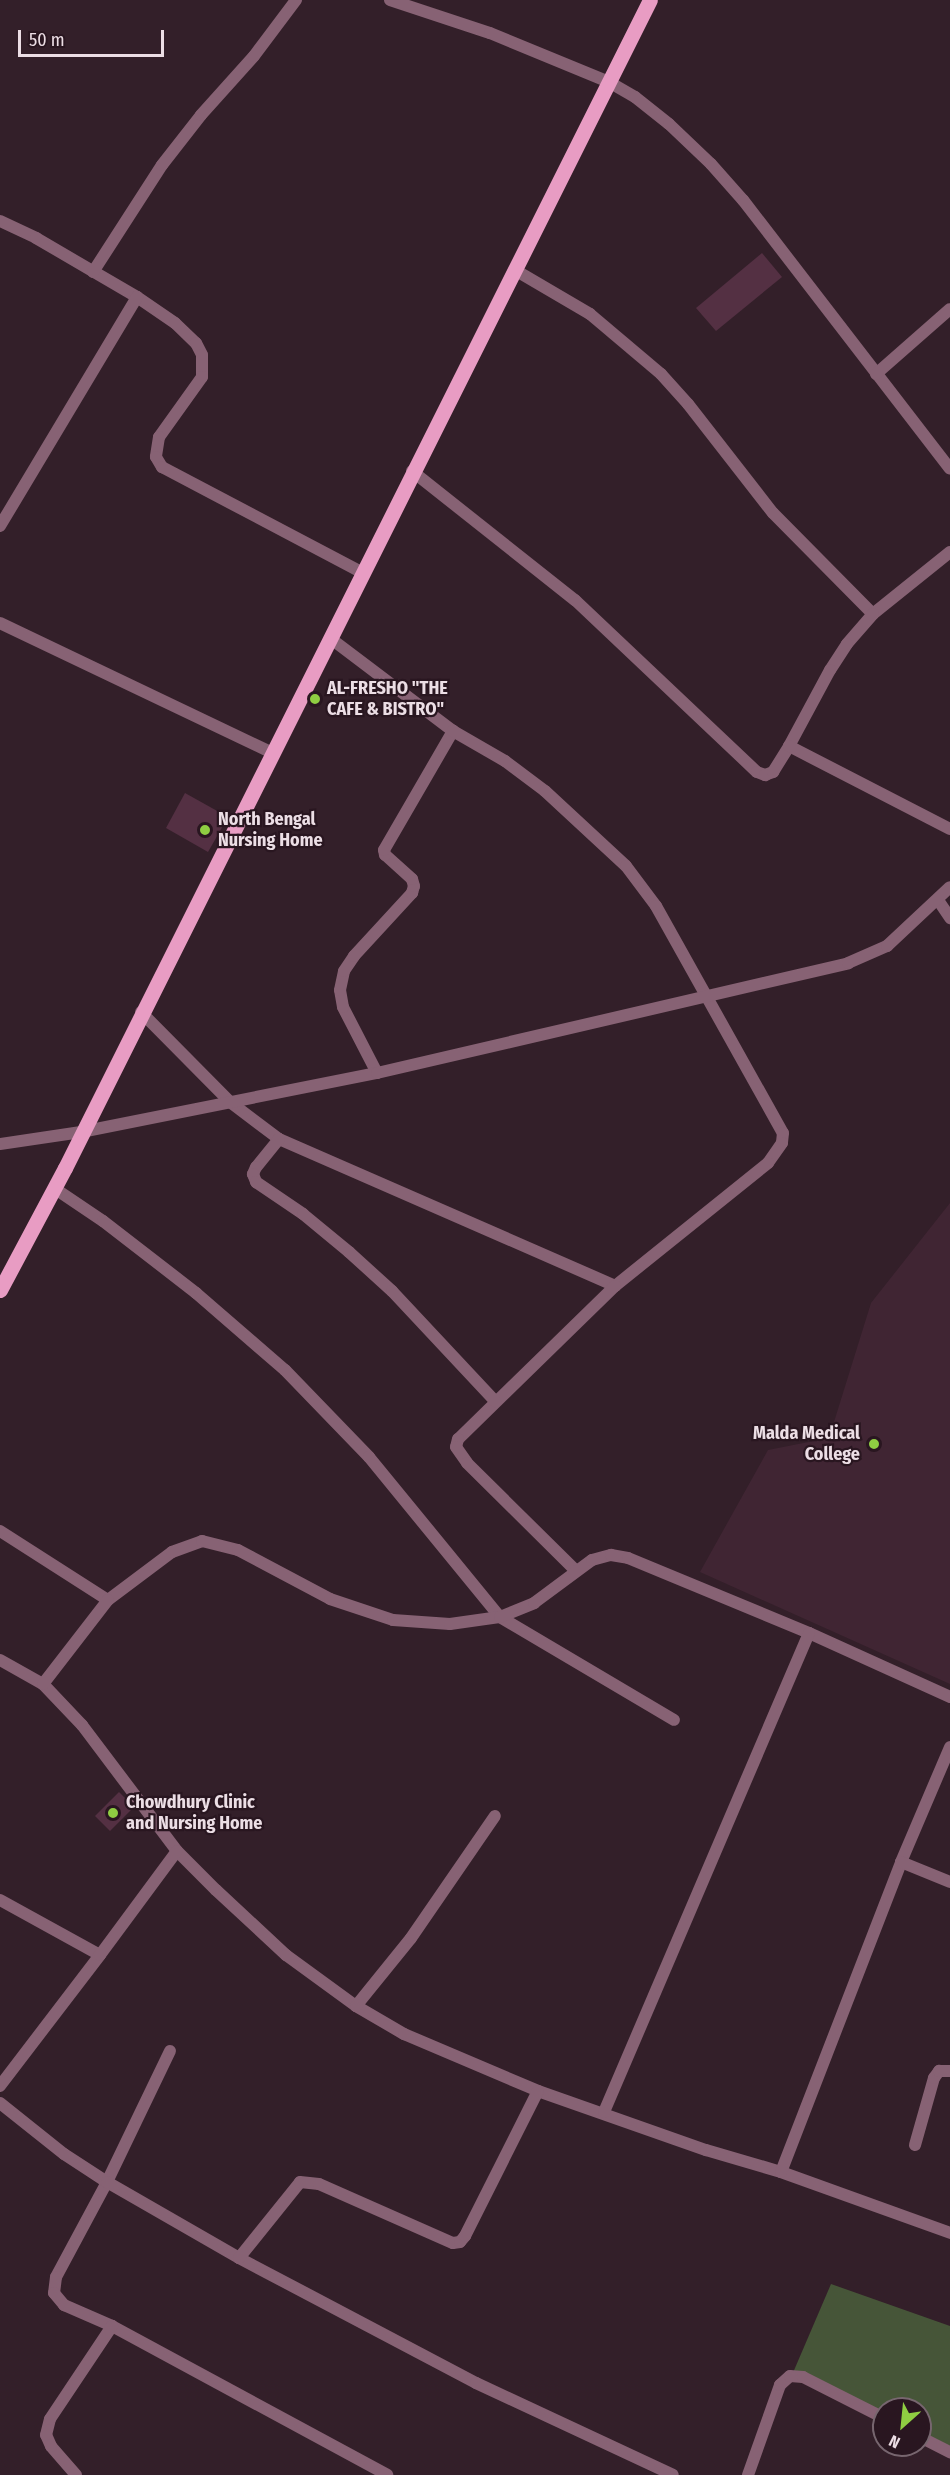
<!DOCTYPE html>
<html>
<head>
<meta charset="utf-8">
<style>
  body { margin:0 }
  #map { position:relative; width:950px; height:2475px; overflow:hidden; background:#331f29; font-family:"Fira Sans Condensed",sans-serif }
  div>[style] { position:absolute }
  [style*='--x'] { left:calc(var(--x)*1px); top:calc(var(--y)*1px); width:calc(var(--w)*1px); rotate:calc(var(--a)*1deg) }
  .built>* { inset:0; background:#402533 }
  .green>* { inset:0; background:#465538 }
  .building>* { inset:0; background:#543043 }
  .street>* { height:12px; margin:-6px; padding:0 6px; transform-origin:6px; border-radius:6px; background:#876274 }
  .primary>* { height:15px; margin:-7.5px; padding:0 7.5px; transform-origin:7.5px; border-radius:7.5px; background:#e89cc3 }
  .dots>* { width:16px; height:16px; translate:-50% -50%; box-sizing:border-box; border:3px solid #291620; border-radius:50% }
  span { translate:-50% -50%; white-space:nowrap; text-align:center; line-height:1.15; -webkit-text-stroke:4.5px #291620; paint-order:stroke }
  .poi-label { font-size:18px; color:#ecdee5; font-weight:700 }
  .left { translate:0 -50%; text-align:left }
  .right { translate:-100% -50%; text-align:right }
  .north { position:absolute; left:872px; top:2397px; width:60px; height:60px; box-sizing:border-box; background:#291620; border:2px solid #77666f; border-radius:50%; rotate:207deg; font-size:16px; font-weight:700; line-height:24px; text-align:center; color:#ecdee5 }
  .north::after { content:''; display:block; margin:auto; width:21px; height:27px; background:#8fcd42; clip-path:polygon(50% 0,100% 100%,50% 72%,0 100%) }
  .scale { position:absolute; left:18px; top:30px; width:146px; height:27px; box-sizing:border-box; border:3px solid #ecdee5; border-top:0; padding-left:8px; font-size:18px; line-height:21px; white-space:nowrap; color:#ecdee5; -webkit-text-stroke:4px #291620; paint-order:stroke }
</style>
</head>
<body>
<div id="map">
  <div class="built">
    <div style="clip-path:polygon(950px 1203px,950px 1684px,700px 1572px,768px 1450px,829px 1438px,871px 1303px)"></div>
  </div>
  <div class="green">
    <div style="clip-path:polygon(831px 2284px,950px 2326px,950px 2453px,920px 2438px,920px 2409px,884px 2409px,884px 2420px,792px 2375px)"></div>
  </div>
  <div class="building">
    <div style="clip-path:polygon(762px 253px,782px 277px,716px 331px,696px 308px)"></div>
    <div style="clip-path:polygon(185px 793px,228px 817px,208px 852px,166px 828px)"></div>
    <div style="clip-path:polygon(119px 1792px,134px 1807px,110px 1831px,95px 1816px)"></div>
  </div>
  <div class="street">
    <div style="--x:390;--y:0;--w:105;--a:18.3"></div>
    <div style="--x:490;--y:33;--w:129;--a:22.4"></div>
    <div style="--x:609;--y:82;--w:30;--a:30"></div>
    <div style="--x:635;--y:97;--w:43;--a:38.5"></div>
    <div style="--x:669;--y:124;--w:58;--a:43.6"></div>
    <div style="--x:711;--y:164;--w:48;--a:48.4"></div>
    <div style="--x:743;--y:200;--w:339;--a:52.4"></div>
    <div style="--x:0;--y:221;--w:40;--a:25"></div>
    <div style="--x:36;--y:238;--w:117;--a:30.3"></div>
    <div style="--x:137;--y:297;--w:46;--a:34.4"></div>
    <div style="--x:175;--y:323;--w:29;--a:44"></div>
    <div style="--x:196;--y:343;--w:13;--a:63"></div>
    <div style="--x:202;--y:355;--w:22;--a:90"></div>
    <div style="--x:202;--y:377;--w:74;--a:125.6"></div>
    <div style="--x:159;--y:437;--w:20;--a:99"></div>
    <div style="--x:156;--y:457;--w:12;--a:59"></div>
    <div style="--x:162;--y:467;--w:227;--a:27.8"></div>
    <div style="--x:515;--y:270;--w:87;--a:30.4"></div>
    <div style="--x:590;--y:314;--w:93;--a:40.2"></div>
    <div style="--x:661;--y:374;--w:40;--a:48"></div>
    <div style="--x:688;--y:404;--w:138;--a:52.1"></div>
    <div style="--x:773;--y:513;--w:142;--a:45.3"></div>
    <div style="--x:93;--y:272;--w:127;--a:-57.2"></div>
    <div style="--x:162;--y:165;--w:63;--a:-52"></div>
    <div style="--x:201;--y:115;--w:79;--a:-48.1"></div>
    <div style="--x:254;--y:56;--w:70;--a:-53.1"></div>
    <div style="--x:876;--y:374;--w:98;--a:-41.3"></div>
    <div style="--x:412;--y:471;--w:208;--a:38.4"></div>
    <div style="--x:575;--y:600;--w:250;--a:43.4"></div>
    <div style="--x:757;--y:772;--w:9;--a:21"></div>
    <div style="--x:765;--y:775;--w:9;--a:-21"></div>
    <div style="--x:773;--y:772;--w:31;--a:-58"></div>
    <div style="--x:0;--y:526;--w:267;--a:-59.1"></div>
    <div style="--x:950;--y:552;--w:99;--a:141.2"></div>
    <div style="--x:873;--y:614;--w:40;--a:131"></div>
    <div style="--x:847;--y:644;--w:31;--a:123"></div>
    <div style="--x:830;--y:670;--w:86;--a:118.3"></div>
    <div style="--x:789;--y:746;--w:181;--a:27.3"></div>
    <div style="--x:0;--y:623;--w:302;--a:25.5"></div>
    <div style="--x:330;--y:638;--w:154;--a:37.1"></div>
    <div style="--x:938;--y:900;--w:22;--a:56"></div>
    <div style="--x:141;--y:1012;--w:127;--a:45.3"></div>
    <div style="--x:230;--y:1102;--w:61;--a:37.1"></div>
    <div style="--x:279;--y:1139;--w:367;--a:23.6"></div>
    <div style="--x:377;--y:1073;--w:74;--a:-117.3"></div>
    <div style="--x:343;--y:1007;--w:17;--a:-100"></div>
    <div style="--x:340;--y:990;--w:19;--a:-78"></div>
    <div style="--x:344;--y:971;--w:18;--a:-56"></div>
    <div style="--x:354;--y:956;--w:86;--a:-47.4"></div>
    <div style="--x:412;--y:893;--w:7;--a:-74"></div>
    <div style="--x:414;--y:886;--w:7;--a:-106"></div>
    <div style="--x:412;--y:879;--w:36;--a:-138"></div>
    <div style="--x:385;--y:855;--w:5;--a:-101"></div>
    <div style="--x:384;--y:850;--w:138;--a:-59.9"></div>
    <div style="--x:453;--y:731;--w:60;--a:30"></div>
    <div style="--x:505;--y:761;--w:50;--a:36.9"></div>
    <div style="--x:545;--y:791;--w:110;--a:42.8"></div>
    <div style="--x:626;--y:866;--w:50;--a:53.1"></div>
    <div style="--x:656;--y:906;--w:260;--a:60.8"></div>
    <div style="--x:783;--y:1133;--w:10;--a:96"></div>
    <div style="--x:782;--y:1143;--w:24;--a:125"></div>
    <div style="--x:768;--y:1163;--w:196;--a:141.2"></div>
    <div style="--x:615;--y:1286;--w:219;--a:135.7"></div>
    <div style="--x:458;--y:1439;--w:8;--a:104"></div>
    <div style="--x:456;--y:1447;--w:19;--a:55"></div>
    <div style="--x:467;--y:1463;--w:153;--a:44.7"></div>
    <div style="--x:279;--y:1139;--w:36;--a:129"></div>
    <div style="--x:256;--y:1167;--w:8;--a:113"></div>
    <div style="--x:253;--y:1174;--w:9;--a:69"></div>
    <div style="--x:256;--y:1182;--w:57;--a:34.2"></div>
    <div style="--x:303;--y:1214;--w:60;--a:39.6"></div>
    <div style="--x:349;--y:1252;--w:58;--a:42.2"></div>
    <div style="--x:392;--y:1291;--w:151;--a:46.9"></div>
    <div style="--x:0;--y:1144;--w:82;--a:-8.4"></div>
    <div style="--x:81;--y:1132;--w:302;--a:-11.3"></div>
    <div style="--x:377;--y:1073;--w:484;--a:-13.1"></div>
    <div style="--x:848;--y:963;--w:43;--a:-23.6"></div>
    <div style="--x:887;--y:946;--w:86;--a:-43.1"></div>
    <div style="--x:54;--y:1188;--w:59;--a:34"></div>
    <div style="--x:103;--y:1221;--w:118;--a:37.7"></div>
    <div style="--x:196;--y:1293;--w:118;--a:40.9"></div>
    <div style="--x:285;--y:1370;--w:121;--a:46"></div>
    <div style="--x:369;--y:1457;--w:207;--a:50.7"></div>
    <div style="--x:500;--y:1617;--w:202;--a:30.6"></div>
    <div style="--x:0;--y:1531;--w:128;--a:32.6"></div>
    <div style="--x:108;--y:1600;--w:80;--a:-36.9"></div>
    <div style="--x:172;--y:1552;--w:32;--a:-20"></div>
    <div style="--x:202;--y:1541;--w:37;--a:14"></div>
    <div style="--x:238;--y:1550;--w:104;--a:28"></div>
    <div style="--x:330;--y:1599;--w:66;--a:18.4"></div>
    <div style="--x:393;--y:1620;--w:57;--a:4"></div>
    <div style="--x:450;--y:1624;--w:50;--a:-8"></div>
    <div style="--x:500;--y:1617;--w:37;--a:-22"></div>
    <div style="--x:534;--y:1603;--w:72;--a:-36.6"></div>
    <div style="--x:592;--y:1560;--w:20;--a:-15"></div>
    <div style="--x:611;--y:1555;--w:17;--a:10"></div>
    <div style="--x:628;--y:1558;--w:196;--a:22.5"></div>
    <div style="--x:809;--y:1633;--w:155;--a:24.4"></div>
    <div style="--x:0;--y:1660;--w:49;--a:29.2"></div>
    <div style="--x:43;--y:1684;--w:57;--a:46.4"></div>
    <div style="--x:82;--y:1725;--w:158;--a:53"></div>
    <div style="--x:177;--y:1851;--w:55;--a:45"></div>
    <div style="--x:216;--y:1890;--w:96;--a:42.9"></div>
    <div style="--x:286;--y:1955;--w:87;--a:36.1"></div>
    <div style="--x:356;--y:2006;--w:56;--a:30.3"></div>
    <div style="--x:404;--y:2034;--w:146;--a:23"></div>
    <div style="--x:538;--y:2091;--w:178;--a:19.4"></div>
    <div style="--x:706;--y:2150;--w:78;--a:16.3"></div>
    <div style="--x:781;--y:2172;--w:180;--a:19.8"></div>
    <div style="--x:43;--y:1684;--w:106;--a:-52.3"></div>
    <div style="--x:901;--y:1862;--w:125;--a:-66.9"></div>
    <div style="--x:0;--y:1900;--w:114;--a:28.8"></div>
    <div style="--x:100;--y:1955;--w:165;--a:127.4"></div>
    <div style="--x:100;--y:1955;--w:129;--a:-53.5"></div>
    <div style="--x:356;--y:2006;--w:87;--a:-51"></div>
    <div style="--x:411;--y:1938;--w:148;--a:-55.5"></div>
    <div style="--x:170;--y:2051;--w:145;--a:115.7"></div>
    <div style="--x:107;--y:2182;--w:108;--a:118.2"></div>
    <div style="--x:56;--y:2277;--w:16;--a:97"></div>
    <div style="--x:54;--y:2293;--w:16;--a:50"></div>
    <div style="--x:64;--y:2305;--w:52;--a:23.6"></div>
    <div style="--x:112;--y:2326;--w:313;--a:28.4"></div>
    <div style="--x:0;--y:2103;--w:82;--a:38.6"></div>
    <div style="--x:64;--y:2154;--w:51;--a:33.1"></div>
    <div style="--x:107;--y:2182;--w:152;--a:29.9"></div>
    <div style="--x:239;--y:2258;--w:268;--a:27.8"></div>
    <div style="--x:476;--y:2383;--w:217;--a:25"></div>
    <div style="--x:604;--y:2112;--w:521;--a:-66.83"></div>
    <div style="--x:915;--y:2145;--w:70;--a:-74.2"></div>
    <div style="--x:934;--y:2078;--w:9;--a:-54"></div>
    <div style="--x:939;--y:2071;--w:11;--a:0"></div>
    <div style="--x:781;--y:2172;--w:332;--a:-68.8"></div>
    <div style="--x:901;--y:1862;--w:53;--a:22.2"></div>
    <div style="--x:239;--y:2258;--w:97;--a:-51.2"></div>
    <div style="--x:300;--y:2182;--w:19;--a:6"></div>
    <div style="--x:319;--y:2184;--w:146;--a:23.8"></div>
    <div style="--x:453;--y:2243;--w:7;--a:-8"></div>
    <div style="--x:460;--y:2242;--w:8;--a:-50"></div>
    <div style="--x:465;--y:2236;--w:162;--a:-63.3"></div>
    <div style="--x:920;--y:2437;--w:34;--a:27"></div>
    <div style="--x:76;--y:2475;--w:38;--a:-131"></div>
    <div style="--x:51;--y:2446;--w:12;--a:-114"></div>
    <div style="--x:46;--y:2435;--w:16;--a:-76"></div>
    <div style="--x:50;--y:2419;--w:112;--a:-56.3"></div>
    <div style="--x:748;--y:2475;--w:96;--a:-70.4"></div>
    <div style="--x:780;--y:2385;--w:13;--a:-42"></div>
    <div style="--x:790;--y:2376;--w:13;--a:4"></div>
    <div style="--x:803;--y:2377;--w:91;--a:26.8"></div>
  </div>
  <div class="primary">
    <div style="--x:0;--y:1290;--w:138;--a:-62"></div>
    <div style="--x:65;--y:1168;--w:1306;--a:-63.4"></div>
  </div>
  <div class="dots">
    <div style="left:315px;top:699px;background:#8fcd42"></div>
    <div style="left:205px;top:830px;background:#8fcd42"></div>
    <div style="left:874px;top:1444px;background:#8fcd42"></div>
    <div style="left:113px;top:1813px;background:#8fcd42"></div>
  </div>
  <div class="poi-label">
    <span class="left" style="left:327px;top:699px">AL-FRESHO "THE<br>CAFE &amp; BISTRO"</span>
    <span class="left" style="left:218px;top:830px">North Bengal<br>Nursing Home</span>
    <span class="right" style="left:860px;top:1444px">Malda Medical<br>College</span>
    <span class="left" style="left:126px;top:1813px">Chowdhury Clinic<br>and Nursing Home</span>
  </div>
  <div class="north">N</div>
  <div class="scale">50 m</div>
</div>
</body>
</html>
